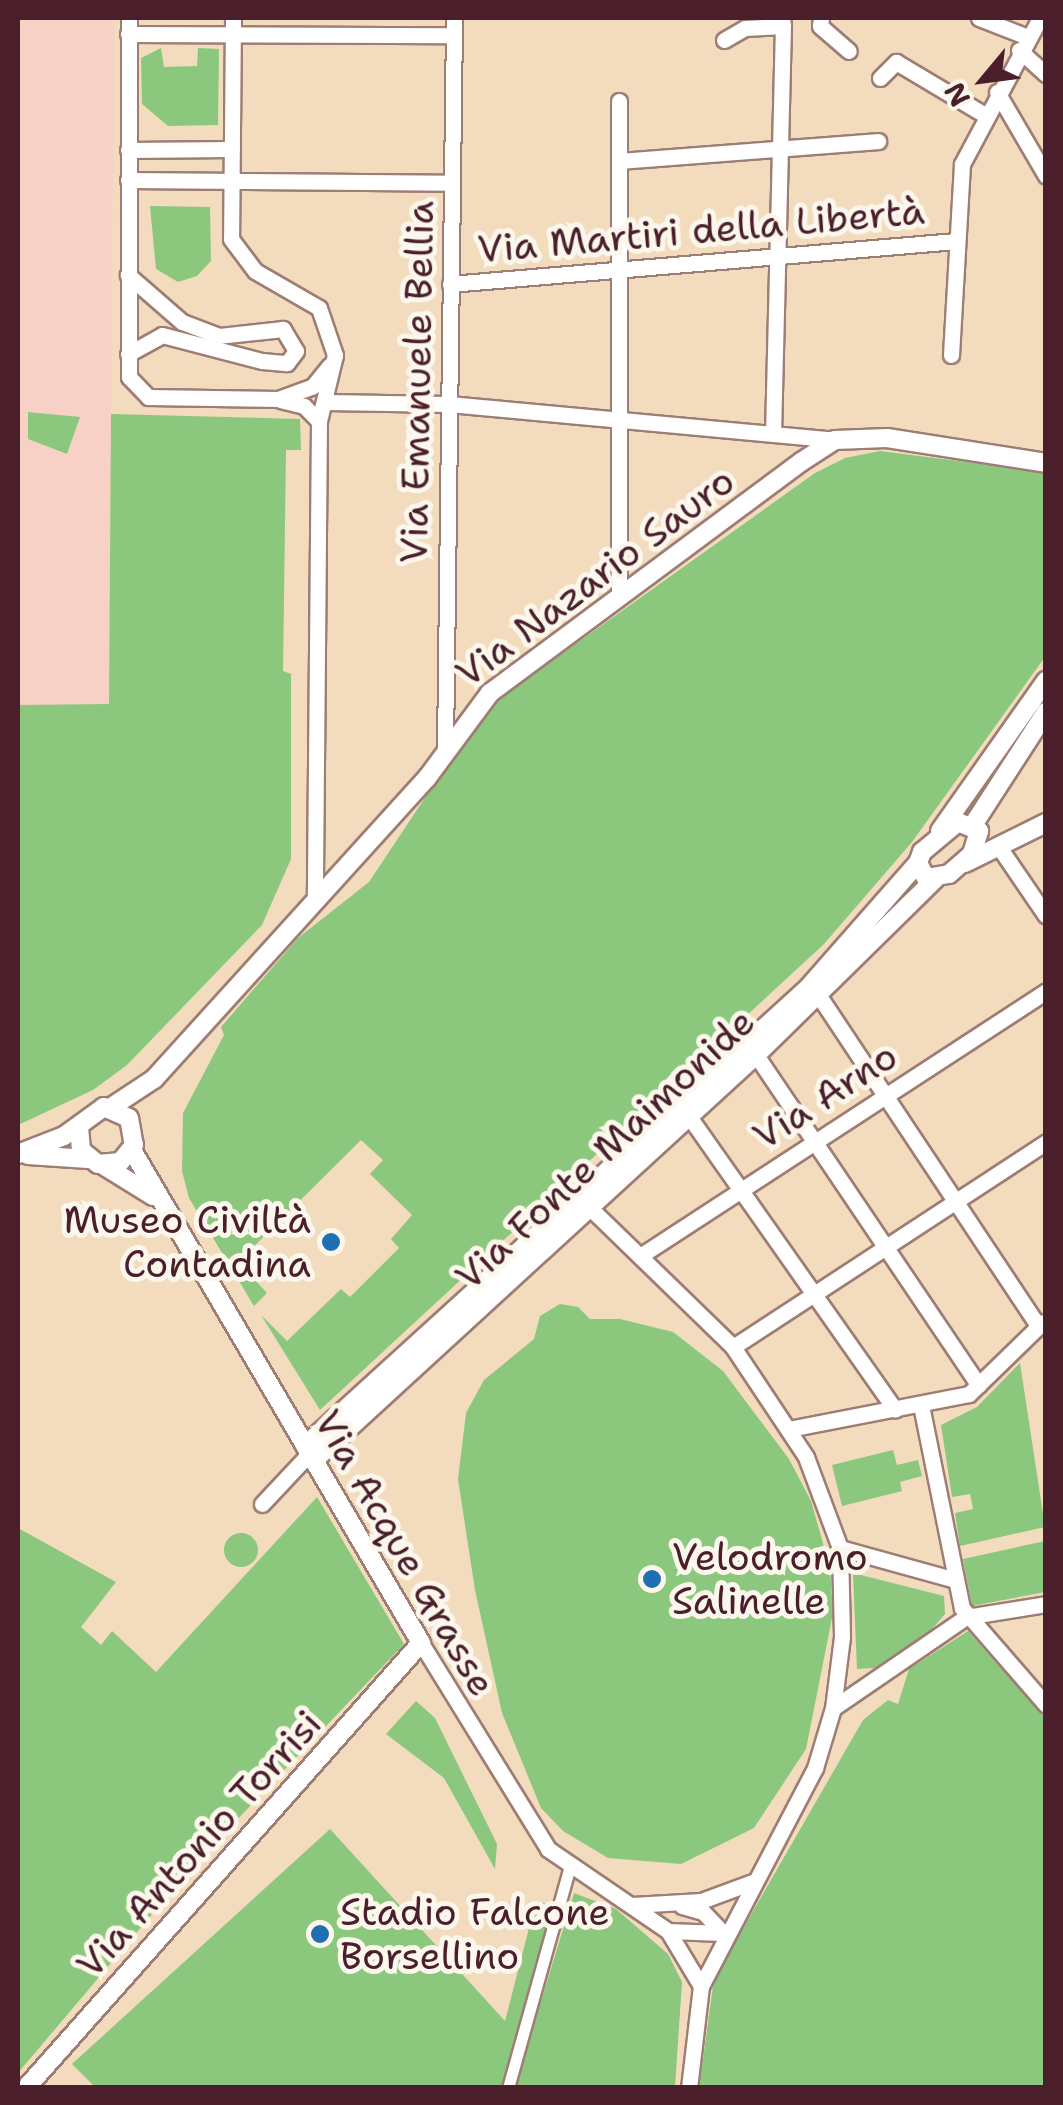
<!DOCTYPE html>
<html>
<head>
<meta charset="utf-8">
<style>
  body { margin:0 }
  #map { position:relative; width:1063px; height:2105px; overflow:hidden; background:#f3dbbd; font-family:"Shantell Sans",sans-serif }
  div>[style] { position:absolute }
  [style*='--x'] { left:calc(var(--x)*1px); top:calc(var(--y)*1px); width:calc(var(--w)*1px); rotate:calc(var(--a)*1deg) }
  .built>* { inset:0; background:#f7d1c6 }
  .green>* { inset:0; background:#8bc87e }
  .round { border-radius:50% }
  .roads { filter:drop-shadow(2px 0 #9e7d74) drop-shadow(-2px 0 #9e7d74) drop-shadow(0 2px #9e7d74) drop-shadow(0 -2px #9e7d74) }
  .pedestrian>* { height:11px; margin:-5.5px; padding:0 5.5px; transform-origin:5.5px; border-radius:5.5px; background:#fff }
  .minor>* { height:15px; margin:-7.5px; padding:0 7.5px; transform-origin:7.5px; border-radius:7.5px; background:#fff }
  .tertiary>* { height:18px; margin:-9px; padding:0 9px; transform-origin:9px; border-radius:9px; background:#fff }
  .dots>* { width:28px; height:28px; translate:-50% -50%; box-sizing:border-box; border:5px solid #fbf7ec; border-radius:50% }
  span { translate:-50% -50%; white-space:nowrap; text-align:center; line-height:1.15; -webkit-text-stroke:10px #fbf7ec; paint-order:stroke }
  .street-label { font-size:38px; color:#4a1f2b }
  .poi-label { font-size:38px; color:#4a1f2b }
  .right { translate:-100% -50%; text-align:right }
  .left { translate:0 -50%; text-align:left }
  .frame { position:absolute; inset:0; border:20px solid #4a1f2b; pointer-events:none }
  .north { position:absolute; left:933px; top:30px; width:100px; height:100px; -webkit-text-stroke:8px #fbf7ec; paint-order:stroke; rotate:241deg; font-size:28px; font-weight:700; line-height:40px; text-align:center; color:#4a1f2b }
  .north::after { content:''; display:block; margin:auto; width:35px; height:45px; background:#4a1f2b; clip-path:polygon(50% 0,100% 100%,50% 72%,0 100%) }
</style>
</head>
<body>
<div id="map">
  <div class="built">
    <div style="clip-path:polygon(18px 18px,114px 18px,109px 705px,18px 705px)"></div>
  </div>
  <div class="green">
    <div style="clip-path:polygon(161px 48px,164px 67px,197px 66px,198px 48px,219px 49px,218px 125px,168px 126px,142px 104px,141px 58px)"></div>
    <div style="clip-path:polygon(150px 206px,210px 207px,211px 261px,197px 276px,178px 282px,156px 269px)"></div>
    <div style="clip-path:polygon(28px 412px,80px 417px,67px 454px,28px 439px)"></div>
    <div style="clip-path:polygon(111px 414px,300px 419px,301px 450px,286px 450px,283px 671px,291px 674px,291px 859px,262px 925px,127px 1065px,93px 1090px,18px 1125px,18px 705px,109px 704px)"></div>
    <div style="clip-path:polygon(880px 451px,1045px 472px,1045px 657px,912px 842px,824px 944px,320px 1410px,261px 1315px,287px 1341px,341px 1289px,350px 1297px,399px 1248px,391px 1239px,412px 1215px,370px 1174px,383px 1160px,361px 1140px,238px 1262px,267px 1293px,254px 1306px,189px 1198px,182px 1171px,183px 1113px,224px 1035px,221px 1027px,298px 938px,369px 882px,464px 739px,504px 695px,815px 473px,845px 458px)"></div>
    <div style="clip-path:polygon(560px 1304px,578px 1307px,590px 1319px,620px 1319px,673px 1332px,723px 1371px,789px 1459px,811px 1501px,830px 1568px,833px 1613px,806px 1749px,754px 1828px,681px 1864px,608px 1858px,563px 1831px,541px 1808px,502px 1713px,475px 1590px,458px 1479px,466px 1413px,484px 1380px,534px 1339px,540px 1316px)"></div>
    <div style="clip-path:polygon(1020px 1363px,1045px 1527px,960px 1546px,955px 1513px,973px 1509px,970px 1494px,952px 1497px,941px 1425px,977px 1407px)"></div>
    <div style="clip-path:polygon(893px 1450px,897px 1465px,918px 1460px,922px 1476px,900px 1482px,902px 1491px,842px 1506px,832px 1465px)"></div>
    <div style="clip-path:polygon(317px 1497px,404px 1644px,193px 1866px,18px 2073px,18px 1528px,116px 1582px,81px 1627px,101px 1645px,112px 1631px,156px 1672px)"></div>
    <div class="round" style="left:224px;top:1533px;width:34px;height:34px"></div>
    <div style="clip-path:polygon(1045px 1541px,1045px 1592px,972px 1606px,963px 1559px)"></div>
    <div style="clip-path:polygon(853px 1573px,944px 1596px,945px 1614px,919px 1644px,876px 1668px,857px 1669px)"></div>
    <div style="clip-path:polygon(968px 1631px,1045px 1718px,1045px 2087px,699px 2088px,714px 1979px,863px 1720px,888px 1700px,898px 1704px,909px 1669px)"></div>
    <div style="clip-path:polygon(416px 1701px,435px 1718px,497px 1844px,495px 1869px,444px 1778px,386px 1734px)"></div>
    <div style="clip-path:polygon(330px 1829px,505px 2021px,536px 1901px,556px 1906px,503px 2087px,95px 2087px,72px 2064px)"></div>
    <div style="clip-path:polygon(574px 1893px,616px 1909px,668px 1954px,682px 1982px,675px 2087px,515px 2087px)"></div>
  </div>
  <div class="roads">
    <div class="pedestrian">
      <div style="--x:508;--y:2088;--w:227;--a:-74.4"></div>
    </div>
    <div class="minor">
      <div style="--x:129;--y:18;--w:359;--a:90"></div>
      <div style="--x:129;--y:377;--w:28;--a:46"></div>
      <div style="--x:148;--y:397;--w:130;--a:0.9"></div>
      <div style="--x:278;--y:399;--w:37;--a:-20"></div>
      <div style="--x:313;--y:386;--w:26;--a:-51"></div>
      <div style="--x:233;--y:18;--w:221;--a:90.5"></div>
      <div style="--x:231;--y:239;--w:40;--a:53"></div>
      <div style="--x:255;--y:271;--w:74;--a:30"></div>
      <div style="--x:319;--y:308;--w:50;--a:71.2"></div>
      <div style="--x:335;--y:355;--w:68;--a:103.6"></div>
      <div style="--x:319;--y:421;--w:480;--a:90.5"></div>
      <div style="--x:821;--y:18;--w:8;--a:97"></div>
      <div style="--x:820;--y:26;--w:38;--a:41"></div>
      <div style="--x:979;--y:18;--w:53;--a:21.2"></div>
      <div style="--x:128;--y:34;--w:326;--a:0.2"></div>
      <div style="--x:724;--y:40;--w:24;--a:-30"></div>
      <div style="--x:745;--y:28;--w:38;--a:-3"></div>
      <div style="--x:783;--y:26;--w:8;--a:-97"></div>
      <div style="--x:1019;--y:50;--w:36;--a:42"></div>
      <div style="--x:880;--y:78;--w:23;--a:-45"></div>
      <div style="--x:896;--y:62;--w:104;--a:30.8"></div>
      <div style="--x:997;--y:92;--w:97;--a:59.7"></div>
      <div style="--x:128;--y:150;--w:104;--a:-0.6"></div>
      <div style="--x:620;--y:161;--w:259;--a:-4.4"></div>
      <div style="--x:128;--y:180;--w:324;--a:0.5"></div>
      <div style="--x:450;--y:284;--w:508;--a:-4.86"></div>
      <div style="--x:128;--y:354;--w:39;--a:-29"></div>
      <div style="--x:162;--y:335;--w:103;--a:14.6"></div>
      <div style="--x:262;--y:361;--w:25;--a:5"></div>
      <div style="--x:287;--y:363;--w:15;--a:-53"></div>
      <div style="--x:296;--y:351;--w:26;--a:-121"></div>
      <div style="--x:283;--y:329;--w:64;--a:173.8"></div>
      <div style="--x:219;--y:336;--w:40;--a:-159"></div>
      <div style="--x:182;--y:322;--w:72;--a:-139"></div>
      <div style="--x:951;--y:355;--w:191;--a:-86.7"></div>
      <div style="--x:962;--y:164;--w:166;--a:-61.9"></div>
      <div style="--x:280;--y:400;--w:25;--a:14"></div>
      <div style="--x:304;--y:406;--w:21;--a:45"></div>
      <div style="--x:326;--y:402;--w:123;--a:0.9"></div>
      <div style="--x:449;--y:404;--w:388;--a:5.3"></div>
      <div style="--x:773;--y:434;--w:408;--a:-88.6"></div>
      <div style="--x:619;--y:597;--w:496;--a:-90"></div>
      <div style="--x:445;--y:748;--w:730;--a:-89.29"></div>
      <div style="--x:999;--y:847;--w:83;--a:55.7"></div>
      <div style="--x:819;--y:996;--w:396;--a:56.4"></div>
      <div style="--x:756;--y:1055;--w:398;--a:56"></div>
      <div style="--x:688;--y:1115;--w:360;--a:54.9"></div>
      <div style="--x:583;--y:1201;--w:209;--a:44.2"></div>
      <div style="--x:733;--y:1347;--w:132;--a:56.4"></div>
      <div style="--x:806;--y:1457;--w:97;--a:69.5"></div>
      <div style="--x:840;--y:1548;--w:89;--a:88.7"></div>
      <div style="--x:842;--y:1637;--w:72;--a:97.2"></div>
      <div style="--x:833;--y:1708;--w:63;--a:106.7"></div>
      <div style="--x:815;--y:1768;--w:246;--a:117.6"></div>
      <div style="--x:701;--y:1986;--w:103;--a:96.7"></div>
      <div style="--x:640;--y:1256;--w:485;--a:-33.1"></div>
      <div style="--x:733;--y:1347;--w:374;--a:-33.2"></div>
      <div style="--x:921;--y:1405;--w:207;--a:78.6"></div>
      <div style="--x:962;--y:1608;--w:128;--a:49.1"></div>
      <div style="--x:789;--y:1429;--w:183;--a:-11"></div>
      <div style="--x:969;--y:1394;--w:103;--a:-44.2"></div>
      <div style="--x:262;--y:1504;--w:69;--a:-46.8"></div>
      <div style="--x:840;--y:1548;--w:119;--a:15.5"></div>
      <div style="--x:421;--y:1643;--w:242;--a:58.3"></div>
      <div style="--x:548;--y:1849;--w:145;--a:34.3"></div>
      <div style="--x:668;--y:1931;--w:55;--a:2.1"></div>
      <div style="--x:833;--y:1708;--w:161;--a:-34.4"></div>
      <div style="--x:966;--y:1617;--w:81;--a:-9.2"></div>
      <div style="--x:632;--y:1905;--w:69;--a:-3.3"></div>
      <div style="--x:701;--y:1901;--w:54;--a:-20.4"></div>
      <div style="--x:682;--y:1906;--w:22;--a:16"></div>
      <div style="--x:703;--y:1912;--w:29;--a:46"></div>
      <div style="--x:668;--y:1931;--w:64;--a:59"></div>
    </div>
    <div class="tertiary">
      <div style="--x:958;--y:822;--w:23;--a:23"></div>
      <div style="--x:979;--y:831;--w:24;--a:107"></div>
      <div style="--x:972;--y:854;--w:30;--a:139"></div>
      <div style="--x:949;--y:874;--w:23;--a:170"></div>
      <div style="--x:926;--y:878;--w:17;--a:-118"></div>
      <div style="--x:918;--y:863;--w:12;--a:-70"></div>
      <div style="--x:922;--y:852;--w:47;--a:-39.8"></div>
      <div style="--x:973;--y:825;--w:135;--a:-57.1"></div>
      <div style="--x:940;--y:831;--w:184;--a:-54.8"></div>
      <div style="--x:965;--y:863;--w:90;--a:-26.3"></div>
      <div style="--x:110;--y:1108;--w:53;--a:-33.4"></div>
      <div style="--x:154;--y:1079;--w:406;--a:-47.8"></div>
      <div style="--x:427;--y:778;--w:106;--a:-53.5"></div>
      <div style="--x:490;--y:693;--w:387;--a:-36.6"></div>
      <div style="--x:801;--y:462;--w:40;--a:-32.9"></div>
      <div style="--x:835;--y:440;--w:52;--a:-2.2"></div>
      <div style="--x:887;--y:438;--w:161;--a:8.9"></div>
      <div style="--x:18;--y:1154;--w:49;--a:-21.4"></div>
      <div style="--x:64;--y:1136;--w:49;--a:-35.9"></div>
      <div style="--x:104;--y:1107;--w:27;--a:24"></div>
      <div style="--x:129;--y:1118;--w:27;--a:80"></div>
      <div style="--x:134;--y:1145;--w:22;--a:129"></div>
      <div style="--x:120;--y:1162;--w:22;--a:175"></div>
      <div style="--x:98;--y:1164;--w:22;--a:-141"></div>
      <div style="--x:81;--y:1150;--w:22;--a:-95"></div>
      <div style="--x:28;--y:1155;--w:60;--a:3.8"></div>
      <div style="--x:103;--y:1165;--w:59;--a:31.8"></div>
      <div style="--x:305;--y:1446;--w:680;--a:-42.32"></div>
      <div style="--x:808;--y:988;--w:167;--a:-48.7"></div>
      <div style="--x:313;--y:1461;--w:601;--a:-42.5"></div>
      <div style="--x:756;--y:1055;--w:251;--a:-44.5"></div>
      <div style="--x:26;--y:2088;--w:595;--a:-48.41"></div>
      <div style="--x:421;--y:1643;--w:571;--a:-120.38"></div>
    </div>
  </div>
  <div class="dots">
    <div style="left:331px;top:1242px;background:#1f6fb2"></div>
    <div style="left:652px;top:1579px;background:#1f6fb2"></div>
    <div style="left:320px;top:1934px;background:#1f6fb2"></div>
  </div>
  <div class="street-label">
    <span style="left:701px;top:230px;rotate:-5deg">Via Martiri della Libertà</span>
    <span style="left:417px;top:382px;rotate:-89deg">Via Emanuele Bellia</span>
    <span style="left:595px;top:577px;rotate:-37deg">Via Nazario Sauro</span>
    <span style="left:825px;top:1096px;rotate:-33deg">Via Arno</span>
    <span style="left:605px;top:1149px;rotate:-43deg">Via Fonte Maimonide</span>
    <span style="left:405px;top:1553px;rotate:60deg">Via Acque Grasse</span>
    <span style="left:199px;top:1844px;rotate:-48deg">Via Antonio Torrisi</span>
  </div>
  <div class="poi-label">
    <span class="right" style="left:311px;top:1242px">Museo Civiltà<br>Contadina</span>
    <span class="left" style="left:672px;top:1579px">Velodromo<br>Salinelle</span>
    <span class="left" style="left:340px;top:1934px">Stadio Falcone<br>Borsellino</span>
  </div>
  <div class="frame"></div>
  <div class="north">N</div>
</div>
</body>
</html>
